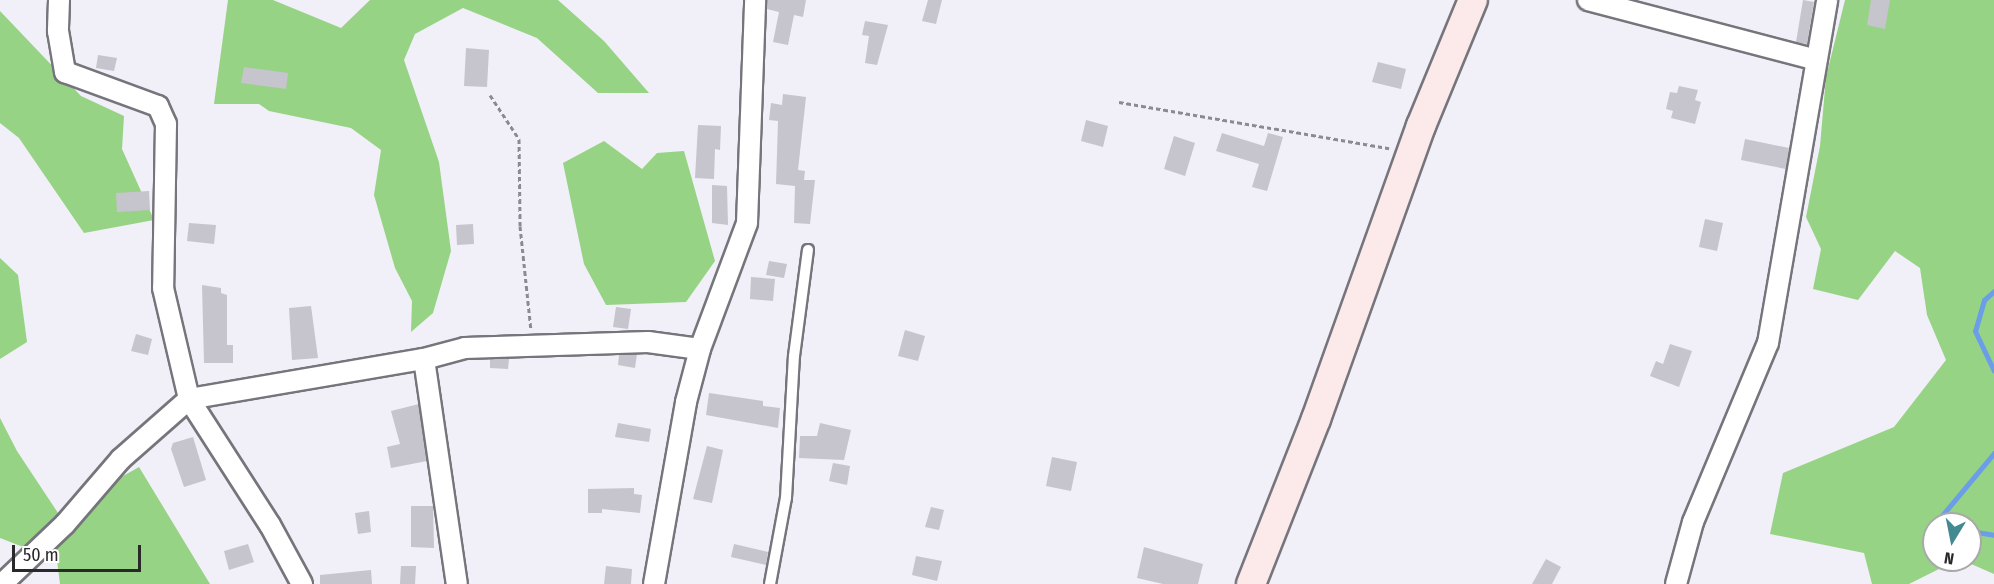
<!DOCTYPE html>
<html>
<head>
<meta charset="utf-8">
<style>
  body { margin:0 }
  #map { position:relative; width:1994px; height:584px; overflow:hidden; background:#f1eff8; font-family:"Fira Sans Condensed",sans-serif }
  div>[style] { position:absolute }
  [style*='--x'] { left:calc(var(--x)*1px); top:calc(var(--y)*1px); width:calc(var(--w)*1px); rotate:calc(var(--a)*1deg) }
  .forest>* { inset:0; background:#96d384 }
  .stream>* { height:5px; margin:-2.5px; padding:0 2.5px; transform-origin:2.5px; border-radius:2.5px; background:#6b9de9 }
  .building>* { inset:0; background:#c6c4cc }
  .path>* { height:3px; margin-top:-1.5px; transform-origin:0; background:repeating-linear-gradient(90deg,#8b8a90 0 4.5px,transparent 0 7.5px) }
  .roads { filter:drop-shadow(2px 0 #76757c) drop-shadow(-2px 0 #76757c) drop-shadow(0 2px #76757c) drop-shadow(0 -2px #76757c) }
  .lane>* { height:10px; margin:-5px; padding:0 5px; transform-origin:5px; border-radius:5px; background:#fff }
  .street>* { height:20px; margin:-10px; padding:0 10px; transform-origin:10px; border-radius:10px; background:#fff }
  .secondary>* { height:28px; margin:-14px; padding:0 14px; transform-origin:14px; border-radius:14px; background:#fceaeb }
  span { translate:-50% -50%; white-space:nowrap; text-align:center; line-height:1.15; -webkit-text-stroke:6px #fff; paint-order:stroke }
  .north { position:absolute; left:1922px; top:512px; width:60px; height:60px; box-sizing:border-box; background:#fff; border:2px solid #a9a9aa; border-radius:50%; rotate:190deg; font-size:16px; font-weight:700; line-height:24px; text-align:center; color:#29282b }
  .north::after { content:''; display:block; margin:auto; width:21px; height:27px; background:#428a90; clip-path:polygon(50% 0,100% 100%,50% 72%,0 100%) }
  .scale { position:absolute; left:12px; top:545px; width:129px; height:27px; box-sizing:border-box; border:3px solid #29282b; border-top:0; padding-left:8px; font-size:18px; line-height:21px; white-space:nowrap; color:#29282b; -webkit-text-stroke:4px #fff; paint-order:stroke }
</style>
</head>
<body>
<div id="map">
  <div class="forest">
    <div style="clip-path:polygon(228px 0,273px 0,341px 28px,370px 0,558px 0,604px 41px,649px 93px,598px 93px,537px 38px,463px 8px,415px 34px,404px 60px,439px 162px,451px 251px,433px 313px,411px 332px,412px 301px,395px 268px,374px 195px,381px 150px,351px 128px,269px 111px,259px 104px,214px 104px)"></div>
    <div style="clip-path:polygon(1845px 0,1994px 0,1994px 574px,1962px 560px,1970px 560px,1970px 524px,1934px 524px,1934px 560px,1957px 560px,1909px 584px,1872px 584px,1864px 553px,1770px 534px,1783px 473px,1894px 427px,1946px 360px,1927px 315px,1920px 268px,1895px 251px,1858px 300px,1813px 289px,1821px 249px,1806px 217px,1820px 146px,1826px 77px)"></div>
    <div style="clip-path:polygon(0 11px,81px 96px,124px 116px,122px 149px,154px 220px,84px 233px,19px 138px,0 123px)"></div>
    <div style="clip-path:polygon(604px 141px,642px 169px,657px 153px,684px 151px,715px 261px,686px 302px,606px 305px,584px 264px,563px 163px)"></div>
    <div style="clip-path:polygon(0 258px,18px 275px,27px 342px,0 359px)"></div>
    <div style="clip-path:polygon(0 418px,17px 451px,58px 513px,139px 467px,210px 584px,60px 584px,57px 560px,0 538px)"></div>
  </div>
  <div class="stream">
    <div style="--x:1994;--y:291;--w:13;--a:138"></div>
    <div style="--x:1984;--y:300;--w:32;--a:106"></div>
    <div style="--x:1975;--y:331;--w:44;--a:64.6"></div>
    <div style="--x:1934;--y:525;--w:94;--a:-50.2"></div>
    <div style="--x:1970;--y:531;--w:24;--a:9"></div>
  </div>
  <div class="building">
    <div style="clip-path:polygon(767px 0,806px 0,803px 17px,794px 15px,788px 45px,773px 42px,779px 12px,767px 9px)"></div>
    <div style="clip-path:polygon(928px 0,942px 0,936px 24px,922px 21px)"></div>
    <div style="clip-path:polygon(1803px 0,1814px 2px,1807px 44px,1796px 42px)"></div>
    <div style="clip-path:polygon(1871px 0,1890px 0,1885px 29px,1867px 25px)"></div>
    <div style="clip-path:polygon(865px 21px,888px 25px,877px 65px,865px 63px,869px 36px,862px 35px)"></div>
    <div style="clip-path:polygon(466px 48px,489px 50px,487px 87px,464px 86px)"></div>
    <div style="clip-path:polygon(98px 55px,117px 58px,114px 71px,96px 68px)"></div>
    <div style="clip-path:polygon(1378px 62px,1406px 69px,1401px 89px,1372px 82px)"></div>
    <div style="clip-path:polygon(244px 67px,288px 73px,286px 89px,241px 83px)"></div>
    <div style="clip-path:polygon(1679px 86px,1698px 90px,1695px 100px,1701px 102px,1695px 124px,1671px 118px,1673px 111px,1666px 109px,1670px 92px,1677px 93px)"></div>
    <div style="clip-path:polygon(783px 94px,806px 97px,798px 170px,805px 171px,804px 180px,815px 180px,810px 224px,794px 223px,795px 186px,776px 184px,778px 121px,769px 120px,771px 103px,782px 105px)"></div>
    <div style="clip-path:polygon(1086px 120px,1108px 126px,1103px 147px,1081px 141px)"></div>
    <div style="clip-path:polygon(698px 125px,721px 126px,720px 150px,715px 149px,714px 179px,695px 178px)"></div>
    <div style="clip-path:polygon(1222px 133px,1264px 146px,1268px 133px,1283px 137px,1267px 191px,1252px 187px,1259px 164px,1216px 151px)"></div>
    <div style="clip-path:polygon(1174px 136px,1195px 143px,1185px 176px,1164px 169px)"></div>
    <div style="clip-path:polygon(1745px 139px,1789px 148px,1786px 169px,1741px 160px)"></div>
    <div style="clip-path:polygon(712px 185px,727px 186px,728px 225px,712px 223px)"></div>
    <div style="clip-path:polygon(149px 191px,150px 210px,117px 212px,116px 193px)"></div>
    <div style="clip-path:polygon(1705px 219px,1723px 223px,1717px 251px,1699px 247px)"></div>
    <div style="clip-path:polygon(189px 223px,216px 225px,214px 244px,187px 241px)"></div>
    <div style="clip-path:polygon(473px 224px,474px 244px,457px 245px,456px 225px)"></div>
    <div style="clip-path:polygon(769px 261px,787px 264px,784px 278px,766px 275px)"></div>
    <div style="clip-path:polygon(751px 277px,775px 279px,773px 301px,750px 299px)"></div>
    <div style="clip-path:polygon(202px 285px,221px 288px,221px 293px,227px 295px,227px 345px,233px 345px,233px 363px,204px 363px)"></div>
    <div style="clip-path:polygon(311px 306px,318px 358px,292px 360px,289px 308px)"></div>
    <div style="clip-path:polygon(616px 307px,631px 309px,628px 329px,613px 327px)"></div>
    <div style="clip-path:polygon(905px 330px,925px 336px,918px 361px,898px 356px)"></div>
    <div style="clip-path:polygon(136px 334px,152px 339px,148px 355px,131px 351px)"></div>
    <div style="clip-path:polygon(1670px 344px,1692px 351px,1679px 387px,1650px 376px,1656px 361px,1663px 364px)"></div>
    <div style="clip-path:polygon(637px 354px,635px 368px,618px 365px,619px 355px)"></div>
    <div style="clip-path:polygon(490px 359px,509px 359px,508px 369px,490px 368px)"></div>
    <div style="clip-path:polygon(709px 393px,763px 401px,763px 406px,780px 408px,778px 428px,706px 415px)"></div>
    <div style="clip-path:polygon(419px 404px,427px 461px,391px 468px,387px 447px,400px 444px,391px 411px)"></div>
    <div style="clip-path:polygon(618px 423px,651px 429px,649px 442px,615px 437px)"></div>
    <div style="clip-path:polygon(820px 423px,851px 430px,844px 460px,799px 458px,800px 436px,817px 436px)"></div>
    <div style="clip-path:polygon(193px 437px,206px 480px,184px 487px,171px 449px,173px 443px)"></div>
    <div style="clip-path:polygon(707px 446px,723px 450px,712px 503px,693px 499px)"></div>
    <div style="clip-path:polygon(1052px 457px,1077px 462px,1071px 491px,1046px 486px)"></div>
    <div style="clip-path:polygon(833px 463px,850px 466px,847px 485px,829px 481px)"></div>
    <div style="clip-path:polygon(634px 488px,634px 494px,642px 495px,640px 513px,602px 509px,602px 513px,588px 513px,588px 489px)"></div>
    <div style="clip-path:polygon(411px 506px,433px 506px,434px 548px,411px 547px)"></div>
    <div style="clip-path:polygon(931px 507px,944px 510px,939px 530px,925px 527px)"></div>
    <div style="clip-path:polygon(369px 511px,371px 532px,358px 534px,355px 513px)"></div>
    <div style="clip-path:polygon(248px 544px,254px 562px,229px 570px,224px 551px)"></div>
    <div style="clip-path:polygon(734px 544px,768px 552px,766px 565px,731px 557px)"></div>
    <div style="clip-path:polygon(1144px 547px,1203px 564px,1198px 584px,1163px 584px,1137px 578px)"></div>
    <div style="clip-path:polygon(916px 556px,942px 561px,937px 581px,912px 575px)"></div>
    <div style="clip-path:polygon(1546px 559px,1561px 567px,1552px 584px,1532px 584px)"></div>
    <div style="clip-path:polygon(401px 566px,416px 566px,415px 584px,400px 584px)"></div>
    <div style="clip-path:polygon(606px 566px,632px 569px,631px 584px,604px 584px)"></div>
    <div style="clip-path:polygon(371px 570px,372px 584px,320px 584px,320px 575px)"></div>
  </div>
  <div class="path">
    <div style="--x:490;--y:95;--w:53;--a:56.6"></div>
    <div style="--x:519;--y:139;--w:87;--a:89.3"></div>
    <div style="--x:520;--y:226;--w:105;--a:84"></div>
    <div style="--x:1119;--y:102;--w:274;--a:9.7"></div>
  </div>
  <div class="roads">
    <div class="lane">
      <div style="--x:770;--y:584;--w:87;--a:-79.5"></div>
      <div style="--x:786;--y:498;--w:142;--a:-86.8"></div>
      <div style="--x:794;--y:356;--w:107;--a:-82.5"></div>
    </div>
    <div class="street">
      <div style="--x:59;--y:0;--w:31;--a:92"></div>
      <div style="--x:58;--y:31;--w:42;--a:80.3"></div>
      <div style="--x:65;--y:72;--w:99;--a:20.1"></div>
      <div style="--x:158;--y:106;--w:20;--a:66"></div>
      <div style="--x:166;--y:124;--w:164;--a:91"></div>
      <div style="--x:163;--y:288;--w:114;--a:76.8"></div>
      <div style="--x:189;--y:399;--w:150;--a:57.3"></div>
      <div style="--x:270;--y:525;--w:67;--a:61.5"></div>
      <div style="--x:1588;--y:0;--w:236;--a:14.7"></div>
      <div style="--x:424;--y:359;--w:227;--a:81.7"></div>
      <div style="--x:2;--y:584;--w:87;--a:-43.6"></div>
      <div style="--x:65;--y:524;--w:86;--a:-49.3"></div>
      <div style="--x:121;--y:459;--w:91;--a:-41.4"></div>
      <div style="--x:189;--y:399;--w:238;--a:-9.7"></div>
      <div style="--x:424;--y:359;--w:42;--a:-15"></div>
      <div style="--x:465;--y:348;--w:183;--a:-1.9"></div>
      <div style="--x:648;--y:342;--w:52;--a:7.7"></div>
      <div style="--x:654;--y:584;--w:185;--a:-80"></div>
      <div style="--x:686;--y:402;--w:55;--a:-75.2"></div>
      <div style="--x:700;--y:349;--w:134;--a:-69.5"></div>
      <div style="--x:747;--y:223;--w:223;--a:-87.9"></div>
      <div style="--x:1676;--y:584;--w:64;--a:-74.7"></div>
      <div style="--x:1693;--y:522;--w:194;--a:-67.3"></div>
      <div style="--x:1768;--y:343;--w:348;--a:-80.2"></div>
    </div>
    <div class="secondary">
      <div style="--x:1251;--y:584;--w:177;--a:-68.5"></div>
      <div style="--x:1316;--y:419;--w:311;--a:-70.3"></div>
      <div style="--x:1421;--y:126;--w:136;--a:-67.6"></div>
    </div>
  </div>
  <div class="north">N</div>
  <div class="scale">50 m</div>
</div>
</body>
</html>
